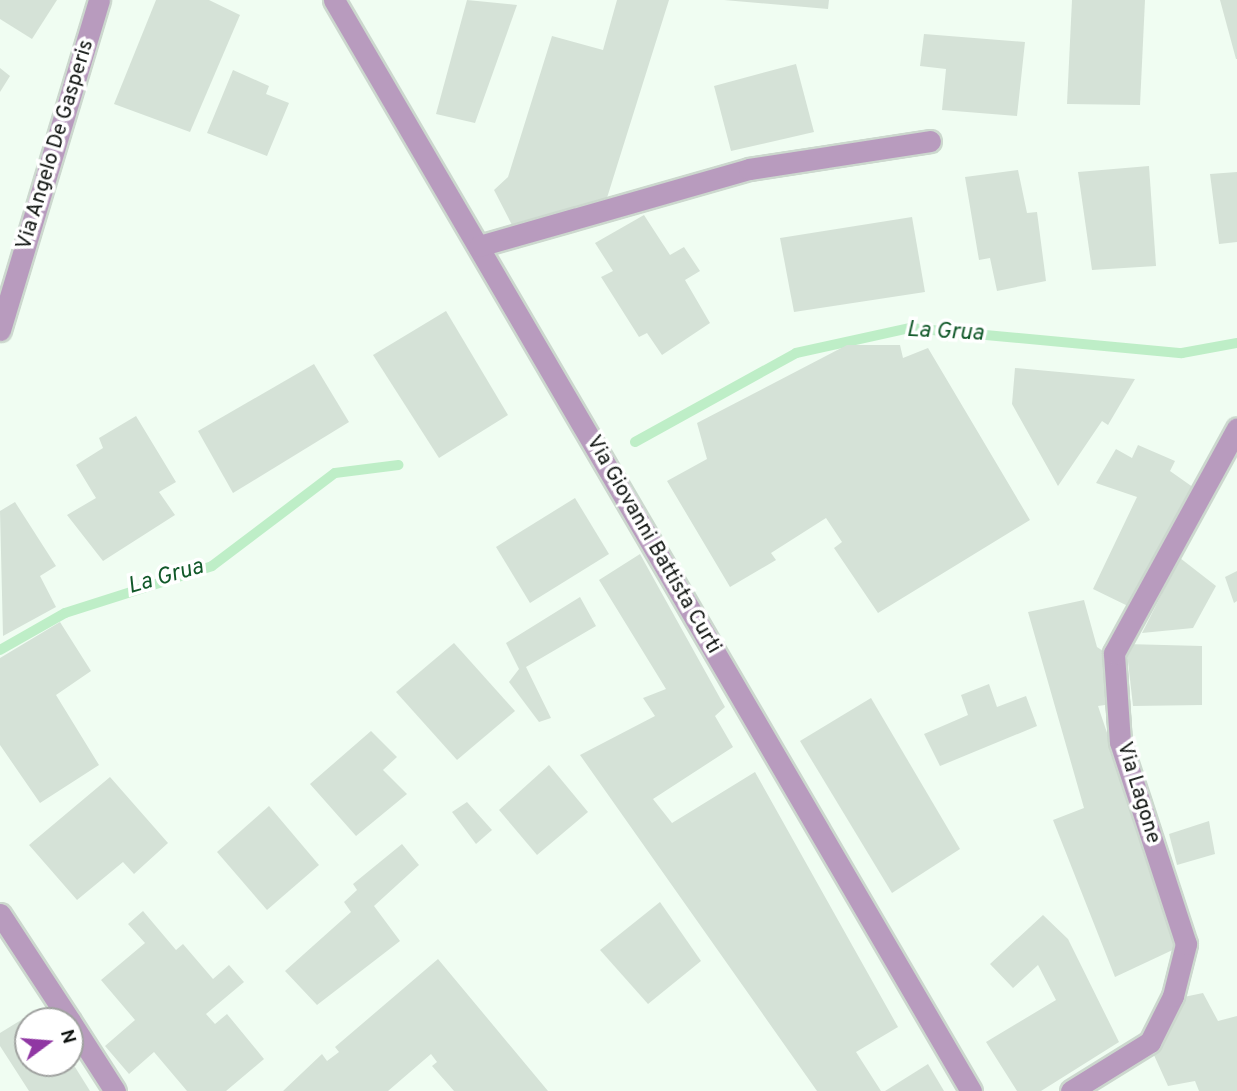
<!DOCTYPE html>
<html>
<head>
<meta charset="utf-8">
<style>
  body { margin:0 }
  #map { position:relative; width:1237px; height:1091px; overflow:hidden; background:#f0fdf2; font-family:Overpass,sans-serif }
  div>[style] { position:absolute }
  [style*='--x'] { left:calc(var(--x)*1px); top:calc(var(--y)*1px); width:calc(var(--w)*1px); rotate:calc(var(--a)*1deg) }
  .stream>* { height:10px; margin:-5px; padding:0 5px; transform-origin:5px; border-radius:5px; background:#beeec7 }
  .building>* { inset:0; background:#d5e2d7 }
  .roads { filter:drop-shadow(2px 0 #ccd8ce) drop-shadow(-2px 0 #ccd8ce) drop-shadow(0 2px #ccd8ce) drop-shadow(0 -2px #ccd8ce) }
  .minor>* { height:21px; margin:-10.5px; padding:0 10.5px; transform-origin:10.5px; border-radius:10.5px; background:#b89bbe }
  span { translate:-50% -50%; white-space:nowrap; text-align:center; line-height:1.15; -webkit-text-stroke:7px #fff; paint-order:stroke }
  .street-label { font-size:21px; color:#0f1310 }
  .water-label { font-size:23px; color:#115829; font-style:italic }
  .north { position:absolute; left:14px; top:1007px; width:70px; height:70px; box-sizing:border-box; background:#fff; border:2px solid #9fa19f; border-radius:50%; rotate:74deg; font-size:19px; font-weight:700; line-height:28px; text-align:center; color:#0f1310 }
  .north::after { content:''; display:block; margin:auto; width:24px; height:32px; background:#9037a3; clip-path:polygon(50% 0,100% 100%,50% 72%,0 100%) }
</style>
</head>
<body>
<div id="map">
  <div class="stream">
    <div style="--x:635;--y:442;--w:184;--a:-28.9"></div>
    <div style="--x:796;--y:353;--w:117;--a:-12.4"></div>
    <div style="--x:910;--y:328;--w:273;--a:5.3"></div>
    <div style="--x:1182;--y:353;--w:56;--a:-10.3"></div>
    <div style="--x:0;--y:650;--w:75;--a:-29.6"></div>
    <div style="--x:65;--y:613;--w:154;--a:-17.7"></div>
    <div style="--x:212;--y:566;--w:154;--a:-37.1"></div>
    <div style="--x:335;--y:473;--w:64;--a:-7.2"></div>
  </div>
  <div class="building">
    <div style="clip-path:polygon(0 0,57px 0,32px 39px,0 19px)"></div>
    <div style="clip-path:polygon(156px 0,209px 0,240px 15px,190px 132px,114px 104px)"></div>
    <div style="clip-path:polygon(467px 0,517px 5px,475px 123px,436px 114px)"></div>
    <div style="clip-path:polygon(617px 0,669px 0,606px 201px,512px 225px,494px 190px,508px 177px,552px 36px,603px 50px)"></div>
    <div style="clip-path:polygon(724px 0,829px 0,828px 9px)"></div>
    <div style="clip-path:polygon(1072px 0,1145px 0,1140px 105px,1067px 104px)"></div>
    <div style="clip-path:polygon(1220px 0,1237px 0,1237px 59px,1236px 59px)"></div>
    <div style="clip-path:polygon(924px 34px,1025px 42px,1017px 116px,942px 110px,946px 69px,920px 66px)"></div>
    <div style="clip-path:polygon(796px 64px,814px 132px,731px 151px,714px 86px)"></div>
    <div style="clip-path:polygon(0 68px,10px 76px,0 92px)"></div>
    <div style="clip-path:polygon(233px 70px,269px 86px,266px 94px,289px 103px,267px 156px,207px 133px)"></div>
    <div style="clip-path:polygon(1149px 166px,1156px 266px,1092px 270px,1078px 172px)"></div>
    <div style="clip-path:polygon(1018px 170px,1027px 213px,1037px 212px,1046px 281px,997px 291px,990px 258px,979px 260px,965px 177px)"></div>
    <div style="clip-path:polygon(1237px 172px,1237px 242px,1219px 244px,1210px 174px)"></div>
    <div style="clip-path:polygon(644px 215px,670px 255px,684px 247px,700px 271px,685px 280px,710px 323px,662px 355px,647px 333px,639px 337px,601px 277px,613px 271px,595px 243px)"></div>
    <div style="clip-path:polygon(912px 217px,925px 292px,794px 312px,780px 238px)"></div>
    <div style="clip-path:polygon(446px 311px,508px 415px,439px 458px,373px 355px)"></div>
    <div style="clip-path:polygon(847px 345px,900px 345px,903px 358px,928px 348px,1030px 520px,878px 613px,834px 548px,842px 542px,826px 518px,771px 553px,776px 560px,730px 587px,667px 481px,707px 459px,697px 423px)"></div>
    <div style="clip-path:polygon(314px 364px,349px 422px,233px 493px,198px 431px)"></div>
    <div style="clip-path:polygon(1015px 368px,1135px 379px,1108px 425px,1102px 421px,1058px 486px,1012px 404px)"></div>
    <div style="clip-path:polygon(136px 416px,176px 482px,159px 492px,175px 515px,103px 561px,67px 515px,96px 498px,76px 465px,103px 448px,99px 438px)"></div>
    <div style="clip-path:polygon(1138px 445px,1175px 461px,1170px 471px,1197px 490px,1132px 608px,1093px 589px,1137px 497px,1096px 483px,1116px 449px,1132px 458px)"></div>
    <div style="clip-path:polygon(575px 498px,609px 554px,530px 603px,496px 547px)"></div>
    <div style="clip-path:polygon(15px 502px,56px 566px,40px 576px,56px 607px,3px 636px,0 511px)"></div>
    <div style="clip-path:polygon(640px 554px,725px 707px,715px 716px,733px 747px,653px 799px,672px 823px,755px 772px,898px 1027px,856px 1052px,881px 1091px,817px 1091px,580px 755px,655px 716px,643px 698px,666px 689px,599px 580px)"></div>
    <div style="clip-path:polygon(1180px 558px,1216px 586px,1193px 628px,1142px 633px)"></div>
    <div style="clip-path:polygon(1237px 571px,1237px 601px,1234px 603px,1225px 577px)"></div>
    <div style="clip-path:polygon(580px 597px,596px 626px,526px 667px,551px 718px,539px 722px,509px 682px,519px 669px,506px 643px)"></div>
    <div style="clip-path:polygon(1084px 600px,1097px 647px,1106px 653px,1112px 704px,1098px 706px,1179px 947px,1115px 977px,1053px 820px,1084px 808px,1028px 612px)"></div>
    <div style="clip-path:polygon(60px 622px,91px 671px,56px 695px,99px 765px,40px 803px,0 745px,0 658px)"></div>
    <div style="clip-path:polygon(454px 643px,515px 711px,457px 760px,396px 692px)"></div>
    <div style="clip-path:polygon(1126px 644px,1202px 646px,1202px 705px,1133px 706px)"></div>
    <div style="clip-path:polygon(989px 684px,997px 707px,1026px 696px,1037px 726px,940px 766px,924px 734px,968px 715px,961px 695px)"></div>
    <div style="clip-path:polygon(871px 698px,960px 849px,892px 893px,800px 741px)"></div>
    <div style="clip-path:polygon(371px 731px,397px 757px,383px 770px,407px 794px,356px 836px,310px 784px)"></div>
    <div style="clip-path:polygon(549px 765px,588px 812px,537px 855px,499px 810px)"></div>
    <div style="clip-path:polygon(110px 777px,168px 843px,134px 874px,123px 862px,77px 900px,29px 845px)"></div>
    <div style="clip-path:polygon(467px 802px,492px 830px,476px 844px,452px 812px)"></div>
    <div style="clip-path:polygon(269px 806px,319px 865px,267px 910px,217px 852px)"></div>
    <div style="clip-path:polygon(1209px 821px,1215px 854px,1177px 865px,1169px 834px)"></div>
    <div style="clip-path:polygon(402px 844px,419px 865px,374px 906px,400px 941px,317px 1005px,285px 971px,351px 912px,344px 902px,357px 890px,353px 884px)"></div>
    <div style="clip-path:polygon(660px 902px,701px 961px,648px 1004px,600px 950px)"></div>
    <div style="clip-path:polygon(143px 911px,176px 950px,183px 944px,213px 979px,229px 965px,244px 982px,206px 1014px,215px 1024px,227px 1014px,264px 1059px,226px 1091px,187px 1091px,154px 1052px,129px 1074px,105px 1046px,135px 1020px,101px 980px,145px 943px,128px 924px)"></div>
    <div style="clip-path:polygon(1043px 915px,1068px 939px,1119px 1042px,1041px 1091px,1017px 1091px,986px 1042px,1056px 1000px,1038px 965px,1013px 988px,990px 964px)"></div>
    <div style="clip-path:polygon(438px 959px,548px 1091px,454px 1091px,432px 1066px,437px 1062px,431px 1054px,388px 1091px,283px 1091px,322px 1054px,327px 1061px,339px 1052px,335px 1047px)"></div>
    <div style="clip-path:polygon(1203px 993px,1218px 1021px,1237px 1016px,1237px 1091px,1199px 1091px,1195px 1081px,1168px 1086px,1153px 1053px,1179px 998px)"></div>
    <div style="clip-path:polygon(39px 1009px,46px 1021px,28px 1021px,28px 1063px,70px 1059px,90px 1091px,29px 1091px,0 1046px,0 1033px)"></div>
    <div style="clip-path:polygon(928px 1064px,944px 1091px,885px 1091px)"></div>
  </div>
  <div class="roads">
    <div class="minor">
      <div style="--x:334;--y:0;--w:1263;--a:59.72"></div>
      <div style="--x:479;--y:246;--w:281;--a:-15.9"></div>
      <div style="--x:749;--y:169;--w:183;--a:-8.8"></div>
      <div style="--x:0;--y:330;--w:345;--a:-73.3"></div>
      <div style="--x:0;--y:914;--w:128;--a:56.8"></div>
      <div style="--x:70;--y:1021;--w:83;--a:57.3"></div>
      <div style="--x:1071;--y:1091;--w:93;--a:-31.8"></div>
      <div style="--x:1150;--y:1042;--w:51;--a:-63.4"></div>
      <div style="--x:1173;--y:996;--w:54;--a:-76"></div>
      <div style="--x:1186;--y:944;--w:213;--a:-108.1"></div>
      <div style="--x:1120;--y:742;--w:89;--a:-93.9"></div>
      <div style="--x:1114;--y:653;--w:256;--a:-61.3"></div>
    </div>
  </div>
  <div class="street-label">
    <span style="left:56px;top:145px;rotate:-73deg">Via Angelo De Gasperis</span>
    <span style="left:653px;top:545px;rotate:60deg">Via Giovanni Battista Curti</span>
    <span style="left:1138px;top:793px;rotate:73deg">Via Lagone</span>
  </div>
  <div class="water-label">
    <span style="left:945px;top:333px;rotate:3deg">La Grua</span>
    <span style="left:166px;top:578px;rotate:-16deg">La Grua</span>
  </div>
  <div class="north">N</div>
</div>
</body>
</html>
